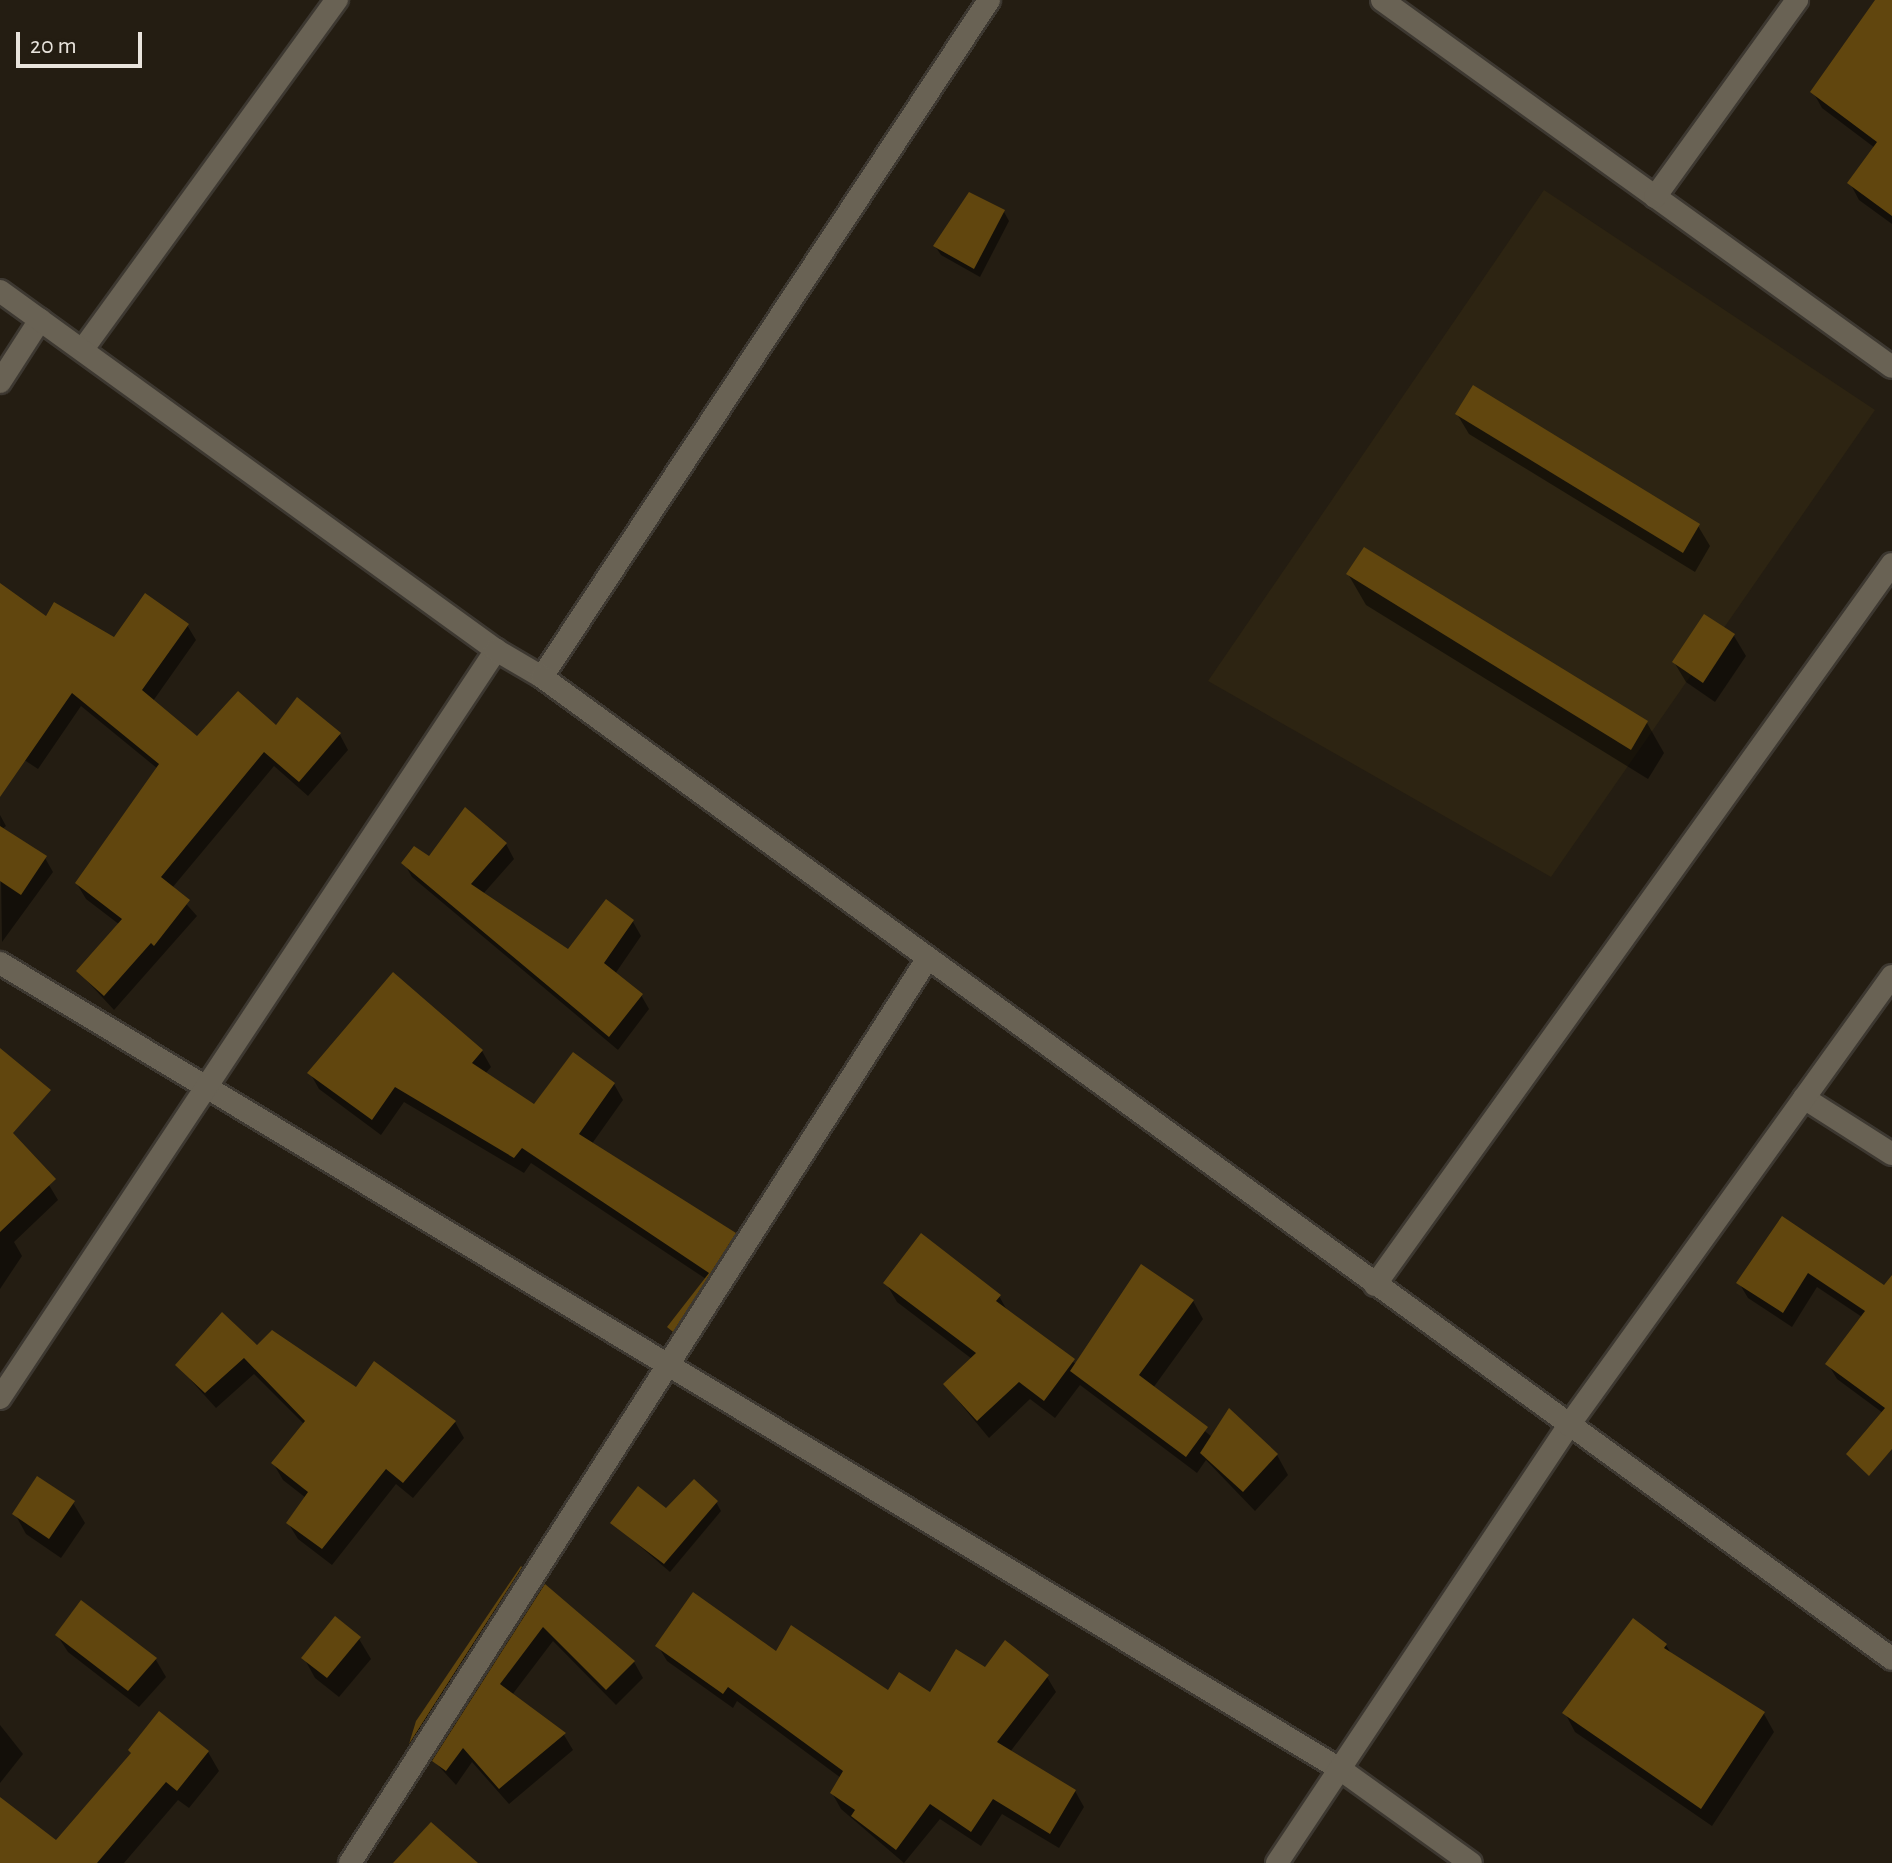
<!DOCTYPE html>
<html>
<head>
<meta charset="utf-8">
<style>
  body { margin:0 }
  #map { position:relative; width:1892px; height:1863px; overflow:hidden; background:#241d12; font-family:"Alegreya Sans",sans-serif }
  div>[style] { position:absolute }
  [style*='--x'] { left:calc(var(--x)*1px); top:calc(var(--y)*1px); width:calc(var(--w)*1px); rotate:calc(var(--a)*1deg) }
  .built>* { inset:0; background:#2d2412 }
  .shadow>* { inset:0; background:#0007 }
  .building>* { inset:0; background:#61460e }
  .roads { filter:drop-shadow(2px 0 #3d3831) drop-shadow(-2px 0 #3d3831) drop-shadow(0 2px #3d3831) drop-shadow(0 -2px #3d3831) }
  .minor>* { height:22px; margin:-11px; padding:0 11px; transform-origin:11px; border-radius:11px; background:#696254 }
  .tertiary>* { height:22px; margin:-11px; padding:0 11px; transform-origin:11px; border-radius:11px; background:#696254 }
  span { translate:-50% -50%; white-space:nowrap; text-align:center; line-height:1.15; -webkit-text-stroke:8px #241d12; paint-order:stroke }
  .scale { position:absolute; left:16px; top:32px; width:126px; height:36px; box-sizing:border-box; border:4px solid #e9e4dd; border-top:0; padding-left:10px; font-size:24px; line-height:28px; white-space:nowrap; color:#e9e4dd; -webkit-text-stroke:6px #241d12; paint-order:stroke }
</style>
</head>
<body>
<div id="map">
  <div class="built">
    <div style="clip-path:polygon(1544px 190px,1875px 410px,1551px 877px,1208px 681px)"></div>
  </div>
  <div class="shadow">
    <div style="clip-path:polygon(1813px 92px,1892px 93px,1892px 224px,1859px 200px,1850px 183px,1875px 148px,1822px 108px)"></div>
    <div style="clip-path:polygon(1004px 212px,1009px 221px,980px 277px,941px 255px,935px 246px)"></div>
    <div style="clip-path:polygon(1457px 414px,1698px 526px,1710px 546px,1695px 572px,1469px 434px)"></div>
    <div style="clip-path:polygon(1348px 574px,1647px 723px,1664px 753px,1648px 779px,1366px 605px)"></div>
    <div style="clip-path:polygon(0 585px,47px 619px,114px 640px,187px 625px,196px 640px,153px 701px,197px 739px,276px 728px,340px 735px,348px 750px,308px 796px,274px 766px,172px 888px,197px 916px,114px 1010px,79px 972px,120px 925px,86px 899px,77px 884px,158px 769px,81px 706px,38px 769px,0 744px)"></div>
    <div style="clip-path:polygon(1704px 616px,1734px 636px,1746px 656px,1715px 702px,1686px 682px,1674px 662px)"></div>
    <div style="clip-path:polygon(0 815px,6px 826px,2px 829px,45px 858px,53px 872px,2px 942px)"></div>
    <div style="clip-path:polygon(506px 844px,514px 859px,483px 894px,569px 952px,606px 902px,633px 922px,641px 936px,615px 974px,641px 995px,649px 1009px,618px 1050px,412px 877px,404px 863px)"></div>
    <div style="clip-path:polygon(482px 1051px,491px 1067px,485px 1074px,534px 1107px,614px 1084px,623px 1100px,591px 1145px,734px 1235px,743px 1251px,678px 1343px,669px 1327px,706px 1279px,531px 1163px,524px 1173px,404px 1102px,381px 1135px,319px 1089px,310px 1073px)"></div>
    <div style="clip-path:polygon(0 1148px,49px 1185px,58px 1200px,14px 1242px,22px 1256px,0 1289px)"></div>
    <div style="clip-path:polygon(1783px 1219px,1892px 1294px,1892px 1410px,1887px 1416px,1837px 1379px,1828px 1364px,1862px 1317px,1817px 1287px,1792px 1327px,1748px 1298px,1739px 1283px)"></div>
    <div style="clip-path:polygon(886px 1283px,999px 1296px,1008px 1312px,1077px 1365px,1193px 1301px,1203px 1319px,1153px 1388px,1212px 1437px,1277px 1455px,1288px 1475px,1255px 1511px,1206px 1460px,1197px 1473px,1080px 1385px,1055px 1418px,1030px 1399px,989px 1438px,945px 1385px,972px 1359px,897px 1302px)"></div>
    <div style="clip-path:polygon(257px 1347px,356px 1390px,455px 1422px,464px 1438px,413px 1498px,396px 1484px,332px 1565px,298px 1539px,288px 1523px,306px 1498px,283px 1480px,273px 1463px,305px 1425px,254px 1374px,216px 1408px,178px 1366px)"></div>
    <div style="clip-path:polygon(716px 1502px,721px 1511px,670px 1572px,613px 1523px)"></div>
    <div style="clip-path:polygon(73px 1503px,85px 1523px,61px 1558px,26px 1534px,15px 1514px)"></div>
    <div style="clip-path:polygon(522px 1571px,530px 1584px,419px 1757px,412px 1744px,418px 1722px)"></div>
    <div style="clip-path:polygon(545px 1587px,634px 1662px,643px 1678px,616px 1705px,553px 1641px,512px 1695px,564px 1735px,573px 1750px,509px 1804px,472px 1762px,456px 1785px,434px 1761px)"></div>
    <div style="clip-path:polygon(57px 1635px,156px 1660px,166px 1677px,139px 1707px,68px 1652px)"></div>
    <div style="clip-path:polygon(359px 1639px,371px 1659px,339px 1697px,315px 1678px,304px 1658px)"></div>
    <div style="clip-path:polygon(1666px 1645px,1672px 1655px,1764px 1714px,1774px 1732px,1712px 1826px,1575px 1732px,1565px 1713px)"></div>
    <div style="clip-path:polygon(658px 1646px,777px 1654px,888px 1692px,930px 1695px,985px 1669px,1047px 1677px,1056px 1692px,1010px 1752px,1075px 1791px,1084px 1807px,1059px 1848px,1002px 1814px,981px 1846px,940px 1819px,904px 1863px,841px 1809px,832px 1793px,841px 1778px,737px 1701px,733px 1708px,667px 1661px)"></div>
    <div style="clip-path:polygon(0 1725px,23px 1754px,0 1783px)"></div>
    <div style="clip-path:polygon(208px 1752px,219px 1771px,189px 1808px,178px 1800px,124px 1863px,0 1863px,0 1831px,56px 1843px)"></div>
  </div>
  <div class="building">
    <div style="clip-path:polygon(1875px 0,1892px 0,1892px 216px,1847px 183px,1877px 142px,1810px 92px)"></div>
    <div style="clip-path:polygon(969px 192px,1005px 210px,974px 269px,933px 246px)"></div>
    <div style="clip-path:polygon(1473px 385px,1700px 524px,1683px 553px,1455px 414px)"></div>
    <div style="clip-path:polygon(1364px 547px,1648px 721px,1631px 750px,1346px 574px)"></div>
    <div style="clip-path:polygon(0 583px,46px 616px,54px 602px,114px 637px,145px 593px,189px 624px,142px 690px,197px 736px,238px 691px,276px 725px,297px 697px,341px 733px,299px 782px,264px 752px,161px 877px,190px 900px,154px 946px,151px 943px,104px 996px,76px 971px,122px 919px,75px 883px,159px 764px,72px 693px,0 797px)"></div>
    <div style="clip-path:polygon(1704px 614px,1735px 634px,1703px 683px,1672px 662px)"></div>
    <div style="clip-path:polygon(465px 807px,507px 843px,471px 884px,568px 949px,606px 899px,634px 920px,604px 963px,643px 994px,609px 1037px,401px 863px,414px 846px,429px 856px)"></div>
    <div style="clip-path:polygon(0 826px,47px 856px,21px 895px,0 881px)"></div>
    <div style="clip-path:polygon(393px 972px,483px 1050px,472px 1063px,534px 1104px,573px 1052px,615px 1083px,579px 1134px,736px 1233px,673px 1332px,667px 1327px,709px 1273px,522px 1148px,514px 1158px,395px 1087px,372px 1120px,307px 1073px)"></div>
    <div style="clip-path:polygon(0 1048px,51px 1090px,13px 1133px,56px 1179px,0 1232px)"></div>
    <div style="clip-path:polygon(1782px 1216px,1884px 1285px,1892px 1275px,1892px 1449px,1869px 1476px,1846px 1454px,1885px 1408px,1825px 1364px,1865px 1311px,1808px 1273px,1783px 1313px,1736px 1283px)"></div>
    <div style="clip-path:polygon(921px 1233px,1001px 1295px,996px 1301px,1075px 1359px,1044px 1401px,1019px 1382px,977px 1421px,943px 1384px,976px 1353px,883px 1283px)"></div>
    <div style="clip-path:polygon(1141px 1264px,1194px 1300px,1139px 1375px,1208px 1427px,1186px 1457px,1070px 1371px)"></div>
    <div style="clip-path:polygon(222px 1312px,257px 1345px,272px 1330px,356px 1387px,374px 1361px,456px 1421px,403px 1483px,386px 1469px,322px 1549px,286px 1523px,308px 1492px,271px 1463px,305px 1421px,244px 1358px,205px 1393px,175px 1365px)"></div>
    <div style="clip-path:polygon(1229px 1408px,1278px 1454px,1243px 1492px,1200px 1453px)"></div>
    <div style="clip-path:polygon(37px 1476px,75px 1501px,49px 1539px,12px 1514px)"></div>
    <div style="clip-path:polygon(694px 1479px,718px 1501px,664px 1564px,610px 1523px,638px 1486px,666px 1508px)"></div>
    <div style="clip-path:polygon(521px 1566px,522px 1567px,409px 1744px,416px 1721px)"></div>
    <div style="clip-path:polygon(545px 1584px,635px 1661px,606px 1690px,543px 1627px,500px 1684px,566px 1733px,499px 1789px,463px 1748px,446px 1771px,432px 1761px)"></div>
    <div style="clip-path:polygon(693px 1592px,776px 1651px,791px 1625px,888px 1690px,899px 1672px,930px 1692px,956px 1649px,985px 1667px,1005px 1640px,1049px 1675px,997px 1742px,1076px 1790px,1050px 1834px,993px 1799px,971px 1832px,930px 1804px,896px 1850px,851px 1816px,855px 1810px,830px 1793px,843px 1771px,728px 1687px,723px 1694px,655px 1646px)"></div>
    <div style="clip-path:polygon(81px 1600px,157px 1658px,128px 1691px,55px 1635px)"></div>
    <div style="clip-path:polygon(335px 1616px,361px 1637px,327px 1678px,301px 1658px)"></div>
    <div style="clip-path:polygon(1633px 1618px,1667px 1644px,1664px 1648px,1765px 1712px,1701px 1809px,1562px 1713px)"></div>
    <div style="clip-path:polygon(159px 1711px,209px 1751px,177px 1791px,166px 1782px,97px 1863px,0 1863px,0 1797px,56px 1840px,131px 1753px,128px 1750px)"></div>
    <div style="clip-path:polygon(431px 1822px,478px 1863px,393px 1863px)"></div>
  </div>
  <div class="roads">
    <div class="minor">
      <div style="--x:1382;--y:0;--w:628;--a:35.74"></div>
      <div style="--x:1655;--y:197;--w:243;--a:-54.2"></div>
      <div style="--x:83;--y:349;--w:432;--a:-54"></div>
      <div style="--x:0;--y:382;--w:74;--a:-57.2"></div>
      <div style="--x:542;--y:677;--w:811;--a:-56.56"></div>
      <div style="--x:0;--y:963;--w:1564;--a:31.03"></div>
      <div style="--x:1340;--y:1769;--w:161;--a:35.7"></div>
      <div style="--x:1804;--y:1098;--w:104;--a:32.5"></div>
      <div style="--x:1375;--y:1285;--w:887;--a:-54.36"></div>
      <div style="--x:0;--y:1398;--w:898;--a:-56.45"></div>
      <div style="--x:350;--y:1863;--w:1070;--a:-57.44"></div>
      <div style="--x:1277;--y:1863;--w:526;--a:-56.31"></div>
      <div style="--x:1569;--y:1425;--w:553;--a:-54.27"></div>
    </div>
    <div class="tertiary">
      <div style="--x:0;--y:291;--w:612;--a:35.9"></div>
      <div style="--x:496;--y:650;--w:53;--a:30.4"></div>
      <div style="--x:542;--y:677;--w:1669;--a:36.03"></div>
    </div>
  </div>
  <div class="scale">20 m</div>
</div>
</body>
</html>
